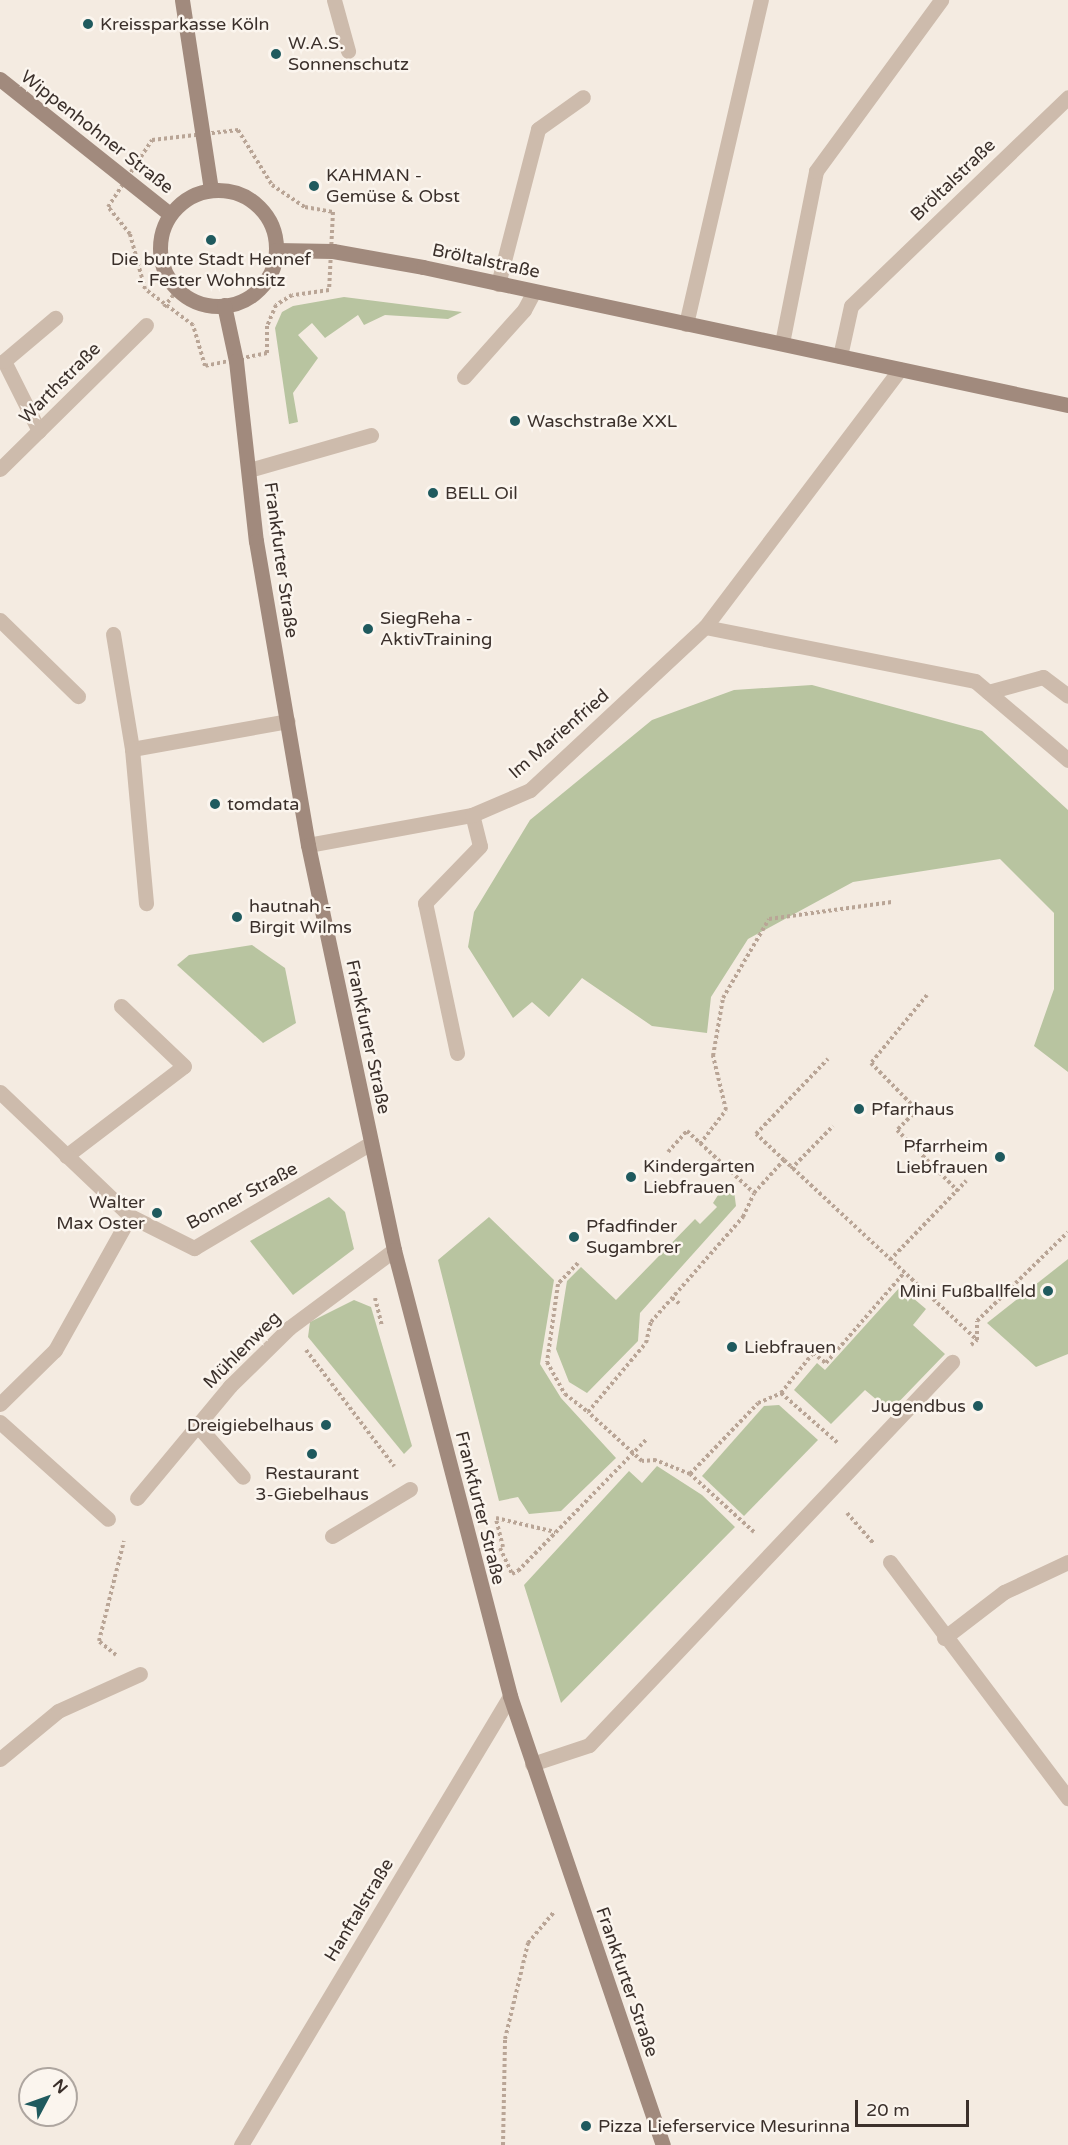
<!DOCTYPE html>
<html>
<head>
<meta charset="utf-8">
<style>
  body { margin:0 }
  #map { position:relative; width:1068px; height:2145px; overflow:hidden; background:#f4ebe1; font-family:"Varela Round",sans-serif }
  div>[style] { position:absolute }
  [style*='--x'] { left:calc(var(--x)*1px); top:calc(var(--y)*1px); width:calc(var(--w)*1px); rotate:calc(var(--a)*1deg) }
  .green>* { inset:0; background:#b8c4a0 }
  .path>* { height:4px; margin-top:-2px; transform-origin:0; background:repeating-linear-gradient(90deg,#b9a596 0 3px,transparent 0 6px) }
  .lane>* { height:15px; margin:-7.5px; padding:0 7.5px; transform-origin:7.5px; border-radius:7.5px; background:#cdbbac }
  .street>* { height:15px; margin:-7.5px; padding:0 7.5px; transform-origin:7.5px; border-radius:7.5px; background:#cdbbac }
  .secondary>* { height:15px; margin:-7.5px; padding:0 7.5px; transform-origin:7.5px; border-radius:7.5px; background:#a18a7d }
  .secondary>.ring { margin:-7.5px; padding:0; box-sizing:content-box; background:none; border:15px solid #a18a7d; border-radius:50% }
  .dots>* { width:16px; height:16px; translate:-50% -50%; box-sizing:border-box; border:3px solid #fbf5ee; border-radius:50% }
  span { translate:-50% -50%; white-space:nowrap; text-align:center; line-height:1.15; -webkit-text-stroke:5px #fbf5ee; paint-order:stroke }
  .poi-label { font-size:18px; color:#3b302b }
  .left { translate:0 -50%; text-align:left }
  .right { translate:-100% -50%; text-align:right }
  .street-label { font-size:18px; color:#3b302b }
  .north { position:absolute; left:18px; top:2067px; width:60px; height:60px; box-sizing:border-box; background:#fbf5ee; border:2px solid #aea6a0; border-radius:50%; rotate:49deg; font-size:16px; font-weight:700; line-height:24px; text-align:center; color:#3b302b }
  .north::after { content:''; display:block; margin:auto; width:21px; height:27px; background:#1f5a5e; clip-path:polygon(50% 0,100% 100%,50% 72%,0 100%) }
  .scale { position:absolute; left:855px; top:2100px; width:114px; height:27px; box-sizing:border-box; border:3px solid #3b302b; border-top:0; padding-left:8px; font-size:18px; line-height:21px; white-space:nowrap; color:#3b302b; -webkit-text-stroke:4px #fbf5ee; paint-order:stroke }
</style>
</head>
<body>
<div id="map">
  <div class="green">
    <div style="clip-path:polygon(344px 297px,462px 312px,448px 319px,385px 315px,364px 325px,358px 315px,325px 338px,312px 323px,298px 335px,318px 358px,293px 393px,298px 422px,289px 424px,275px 328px,282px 312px,293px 306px)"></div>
    <div style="clip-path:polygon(812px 685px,982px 731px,1068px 810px,1068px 1072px,1034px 1046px,1054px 989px,1054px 913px,1000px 859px,853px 882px,748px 939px,711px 997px,707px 1033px,652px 1026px,582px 978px,549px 1017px,532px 1002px,513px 1018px,468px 947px,474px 912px,530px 820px,652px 720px,734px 690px)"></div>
    <div style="clip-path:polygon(252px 945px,285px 968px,296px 1023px,263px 1043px,177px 965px,189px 955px)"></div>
    <div style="clip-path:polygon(725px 1184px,734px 1191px,736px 1206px,640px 1313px,638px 1341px,587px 1393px,569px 1382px,556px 1349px,567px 1281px,581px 1267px,616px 1300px,695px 1219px,700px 1224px,717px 1207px,713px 1203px)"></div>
    <div style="clip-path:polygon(329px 1197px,345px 1212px,354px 1249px,293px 1295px,250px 1241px)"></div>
    <div style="clip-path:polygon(489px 1217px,554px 1280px,540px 1364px,561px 1398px,616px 1458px,561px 1511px,529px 1514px,518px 1497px,499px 1501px,438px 1260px)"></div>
    <div style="clip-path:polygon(1068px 1259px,1068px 1354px,1036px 1367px,987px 1323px)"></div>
    <div style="clip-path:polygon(900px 1287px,926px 1309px,913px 1325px,945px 1354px,890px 1411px,865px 1390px,831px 1424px,794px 1390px,817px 1363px,825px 1370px)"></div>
    <div style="clip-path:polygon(354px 1300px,371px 1307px,412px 1446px,404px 1454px,308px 1337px,310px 1322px)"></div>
    <div style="clip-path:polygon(779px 1405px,818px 1440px,744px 1516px,702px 1476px,764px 1406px)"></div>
    <div style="clip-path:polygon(657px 1466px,702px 1495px,735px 1527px,561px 1703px,524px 1585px,629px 1471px,642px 1483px)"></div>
  </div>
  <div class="path">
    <div style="--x:238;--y:130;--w:65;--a:58.3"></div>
    <div style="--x:272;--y:185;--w:40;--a:34"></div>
    <div style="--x:305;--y:207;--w:28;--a:10"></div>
    <div style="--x:333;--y:212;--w:78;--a:92.9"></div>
    <div style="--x:329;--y:290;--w:37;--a:172"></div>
    <div style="--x:292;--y:295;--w:19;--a:148"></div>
    <div style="--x:276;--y:305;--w:23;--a:113"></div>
    <div style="--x:267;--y:326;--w:27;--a:90"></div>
    <div style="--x:267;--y:353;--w:63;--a:168.2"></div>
    <div style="--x:205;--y:366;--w:43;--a:-106.3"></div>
    <div style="--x:193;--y:325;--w:60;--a:-143.1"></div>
    <div style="--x:145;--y:289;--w:57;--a:-105.3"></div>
    <div style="--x:130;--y:234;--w:35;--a:-129"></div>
    <div style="--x:108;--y:207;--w:80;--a:-56.7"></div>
    <div style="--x:152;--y:140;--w:87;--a:-6.6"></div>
    <div style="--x:164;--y:307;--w:23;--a:-52"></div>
    <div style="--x:927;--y:995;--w:88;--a:129.5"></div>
    <div style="--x:871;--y:1063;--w:66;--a:45.6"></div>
    <div style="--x:917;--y:1110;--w:28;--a:135"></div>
    <div style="--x:897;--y:1130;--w:86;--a:45"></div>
    <div style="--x:700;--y:1144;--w:43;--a:-52.6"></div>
    <div style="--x:726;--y:1110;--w:56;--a:-103.5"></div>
    <div style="--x:713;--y:1056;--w:59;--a:-80.2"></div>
    <div style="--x:723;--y:998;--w:91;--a:-59.8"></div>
    <div style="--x:769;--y:919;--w:124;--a:-7.9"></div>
    <div style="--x:668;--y:1152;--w:28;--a:-48"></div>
    <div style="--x:687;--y:1131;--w:91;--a:42.8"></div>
    <div style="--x:754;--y:1193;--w:45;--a:-47.7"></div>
    <div style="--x:784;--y:1160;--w:264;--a:43"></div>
    <div style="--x:784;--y:1160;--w:38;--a:-137"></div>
    <div style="--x:756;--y:1134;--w:104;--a:-46.2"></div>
    <div style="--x:791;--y:1169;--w:60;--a:-45.7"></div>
    <div style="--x:890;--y:1260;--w:110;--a:-46.1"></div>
    <div style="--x:578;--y:1263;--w:29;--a:134"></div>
    <div style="--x:558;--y:1284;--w:79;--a:98"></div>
    <div style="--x:547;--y:1362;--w:37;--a:61"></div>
    <div style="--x:565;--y:1394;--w:29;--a:38"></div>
    <div style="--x:375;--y:1298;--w:29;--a:76"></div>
    <div style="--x:672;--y:1298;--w:10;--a:37"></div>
    <div style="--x:971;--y:1345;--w:8;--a:-40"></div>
    <div style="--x:977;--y:1340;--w:19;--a:-90"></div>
    <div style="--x:977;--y:1321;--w:127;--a:-44.4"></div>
    <div style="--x:306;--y:1350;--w:146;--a:52.8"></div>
    <div style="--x:781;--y:1393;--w:76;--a:41.3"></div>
    <div style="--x:690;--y:1474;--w:98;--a:-46.2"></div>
    <div style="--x:758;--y:1403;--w:25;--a:-23"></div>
    <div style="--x:781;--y:1393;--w:51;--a:-51.3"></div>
    <div style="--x:813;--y:1353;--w:16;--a:38"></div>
    <div style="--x:826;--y:1363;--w:119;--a:-49.1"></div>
    <div style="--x:847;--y:1513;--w:41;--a:48.9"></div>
    <div style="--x:754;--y:1532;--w:86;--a:-137.8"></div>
    <div style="--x:690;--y:1474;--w:37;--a:-158"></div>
    <div style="--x:656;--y:1460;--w:14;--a:176"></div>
    <div style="--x:642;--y:1461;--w:73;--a:-137.8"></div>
    <div style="--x:588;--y:1412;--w:90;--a:-50"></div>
    <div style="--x:646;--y:1343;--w:22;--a:-77"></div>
    <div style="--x:651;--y:1322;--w:140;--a:-48.8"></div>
    <div style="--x:743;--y:1217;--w:26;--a:-65"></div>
    <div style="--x:503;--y:1547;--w:30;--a:-104"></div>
    <div style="--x:496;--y:1518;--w:61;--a:13.3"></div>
    <div style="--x:500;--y:1548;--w:29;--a:65"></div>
    <div style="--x:512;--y:1574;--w:7;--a:-27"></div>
    <div style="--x:518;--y:1571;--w:185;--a:-45.7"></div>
    <div style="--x:116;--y:1655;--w:22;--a:-141"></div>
    <div style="--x:99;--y:1641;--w:103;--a:-76"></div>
    <div style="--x:503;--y:2145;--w:106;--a:-88.9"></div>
    <div style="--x:505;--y:2039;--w:99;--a:-76.5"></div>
    <div style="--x:528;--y:1943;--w:40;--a:-50"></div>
  </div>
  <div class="lane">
    <div style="--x:334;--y:0;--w:53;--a:74.6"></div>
    <div style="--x:498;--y:284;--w:160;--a:-75.5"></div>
    <div style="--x:538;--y:129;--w:55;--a:-35.4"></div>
    <div style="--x:686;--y:324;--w:333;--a:-77"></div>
    <div style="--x:782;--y:343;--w:175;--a:-78.8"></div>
    <div style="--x:816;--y:171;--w:212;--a:-53.8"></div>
    <div style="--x:840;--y:356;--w:51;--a:-77.6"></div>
    <div style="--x:851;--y:306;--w:301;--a:-43.9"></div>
    <div style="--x:464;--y:377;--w:90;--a:-48.2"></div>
    <div style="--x:524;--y:310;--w:21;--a:-62"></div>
    <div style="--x:39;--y:431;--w:78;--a:-116.6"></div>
    <div style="--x:4;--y:361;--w:67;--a:-40.1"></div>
    <div style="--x:249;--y:470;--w:127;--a:-16"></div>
    <div style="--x:0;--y:620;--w:109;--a:44.3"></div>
    <div style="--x:113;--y:634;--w:117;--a:80.6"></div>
    <div style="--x:132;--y:749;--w:158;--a:-10.2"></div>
    <div style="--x:988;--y:692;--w:57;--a:-15.3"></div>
    <div style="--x:1043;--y:677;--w:31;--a:37"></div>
    <div style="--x:132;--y:749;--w:155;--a:84.8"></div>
    <div style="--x:457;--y:1053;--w:153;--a:-102"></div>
    <div style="--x:425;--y:903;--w:79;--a:-46"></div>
    <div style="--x:480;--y:846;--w:32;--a:-104"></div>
    <div style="--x:66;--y:1156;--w:148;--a:-37.3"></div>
    <div style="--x:184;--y:1066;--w:87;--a:-136.4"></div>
    <div style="--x:130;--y:1216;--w:72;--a:26.6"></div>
    <div style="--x:194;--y:1248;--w:206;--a:-30.7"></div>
    <div style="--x:197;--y:1425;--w:69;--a:48.5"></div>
    <div style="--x:137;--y:1498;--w:146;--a:-50.3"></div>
    <div style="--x:230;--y:1386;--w:83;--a:-44.5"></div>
    <div style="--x:289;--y:1328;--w:131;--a:-36.6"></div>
    <div style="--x:332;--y:1536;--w:91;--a:-31.1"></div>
    <div style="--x:944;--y:1638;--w:76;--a:-37.5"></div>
    <div style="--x:1004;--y:1592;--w:71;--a:-25.1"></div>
    <div style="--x:532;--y:1764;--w:60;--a:-18.4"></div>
    <div style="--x:589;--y:1745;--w:528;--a:-46.54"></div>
  </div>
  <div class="street">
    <div style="--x:0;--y:469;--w:205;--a:-44.6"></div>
    <div style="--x:705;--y:627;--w:323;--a:-52.9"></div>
    <div style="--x:308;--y:845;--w:167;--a:-10.4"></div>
    <div style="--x:472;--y:815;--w:63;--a:-23.3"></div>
    <div style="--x:530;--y:790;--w:239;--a:-43"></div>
    <div style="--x:705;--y:627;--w:275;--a:11.3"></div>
    <div style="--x:975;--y:681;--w:122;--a:40.3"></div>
    <div style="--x:0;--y:1092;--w:180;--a:43.6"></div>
    <div style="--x:130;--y:1216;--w:154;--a:119.2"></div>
    <div style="--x:55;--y:1350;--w:77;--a:135.5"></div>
    <div style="--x:0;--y:1422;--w:145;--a:41.9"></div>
    <div style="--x:890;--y:1562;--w:296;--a:53"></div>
    <div style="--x:0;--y:1759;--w:75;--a:-39.6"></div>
    <div style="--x:58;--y:1711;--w:90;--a:-24.3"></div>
    <div style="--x:241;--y:2145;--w:523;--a:-59.07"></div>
  </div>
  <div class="secondary">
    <div style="--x:182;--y:0;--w:192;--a:81.3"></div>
    <div style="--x:0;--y:79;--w:217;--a:38.5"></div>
    <div class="ring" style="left:160px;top:190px;width:101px;height:101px"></div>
    <div style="--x:276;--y:250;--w:57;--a:1"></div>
    <div style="--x:333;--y:251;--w:91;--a:10.1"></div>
    <div style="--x:423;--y:267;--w:660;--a:12.08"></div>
    <div style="--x:224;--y:305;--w:57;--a:77.9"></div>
    <div style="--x:236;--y:361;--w:181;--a:83.7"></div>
    <div style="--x:256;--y:541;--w:308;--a:80.3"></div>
    <div style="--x:308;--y:845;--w:414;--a:78"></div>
    <div style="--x:394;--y:1250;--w:461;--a:75.4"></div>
    <div style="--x:510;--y:1696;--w:474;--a:71.2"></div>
  </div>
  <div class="dots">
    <div style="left:88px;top:24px;background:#1f5a5e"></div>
    <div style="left:276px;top:54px;background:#1f5a5e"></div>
    <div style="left:314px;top:186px;background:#1f5a5e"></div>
    <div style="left:211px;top:240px;background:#1f5a5e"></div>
    <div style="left:515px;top:421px;background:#1f5a5e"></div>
    <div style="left:433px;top:493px;background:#1f5a5e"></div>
    <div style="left:368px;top:629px;background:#1f5a5e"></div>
    <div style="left:215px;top:804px;background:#1f5a5e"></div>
    <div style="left:237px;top:917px;background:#1f5a5e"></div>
    <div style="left:859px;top:1109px;background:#1f5a5e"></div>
    <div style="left:1000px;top:1157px;background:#1f5a5e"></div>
    <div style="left:631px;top:1177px;background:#1f5a5e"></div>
    <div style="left:157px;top:1213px;background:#1f5a5e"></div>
    <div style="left:574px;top:1237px;background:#1f5a5e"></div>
    <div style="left:1048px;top:1291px;background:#1f5a5e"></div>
    <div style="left:732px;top:1347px;background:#1f5a5e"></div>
    <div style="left:978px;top:1406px;background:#1f5a5e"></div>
    <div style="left:326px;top:1425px;background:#1f5a5e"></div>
    <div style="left:312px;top:1454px;background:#1f5a5e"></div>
    <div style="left:586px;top:2126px;background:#1f5a5e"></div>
  </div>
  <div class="poi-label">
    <span class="left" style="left:100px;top:24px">Kreissparkasse Köln</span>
    <span class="left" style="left:288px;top:54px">W.A.S.<br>Sonnenschutz</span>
    <span class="left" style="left:326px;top:186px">KAHMAN -<br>Gemüse &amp; Obst</span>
    <span style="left:211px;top:270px">Die bunte Stadt Hennef<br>- Fester Wohnsitz</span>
    <span class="left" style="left:527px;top:421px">Waschstraße XXL</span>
    <span class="left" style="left:445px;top:493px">BELL Oil</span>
    <span class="left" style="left:380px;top:629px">SiegReha -<br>AktivTraining</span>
    <span class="left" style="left:227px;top:804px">tomdata</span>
    <span class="left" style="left:249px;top:917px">hautnah -<br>Birgit Wilms</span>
    <span class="left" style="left:871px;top:1109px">Pfarrhaus</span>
    <span class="right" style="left:988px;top:1157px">Pfarrheim<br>Liebfrauen</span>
    <span class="left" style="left:643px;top:1177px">Kindergarten<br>Liebfrauen</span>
    <span class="right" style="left:145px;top:1213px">Walter<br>Max Oster</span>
    <span class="left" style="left:586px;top:1237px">Pfadfinder<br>Sugambrer</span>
    <span class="right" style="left:1036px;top:1291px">Mini Fußballfeld</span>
    <span class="left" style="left:744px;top:1347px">Liebfrauen</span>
    <span class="right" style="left:966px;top:1406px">Jugendbus</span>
    <span class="right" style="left:314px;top:1425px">Dreigiebelhaus</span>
    <span style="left:312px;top:1484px">Restaurant<br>3-Giebelhaus</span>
    <span class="left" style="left:598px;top:2126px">Pizza Lieferservice Mesurinna</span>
  </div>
  <div class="street-label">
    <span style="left:97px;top:132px;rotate:38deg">Wippenhohner Straße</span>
    <span style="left:953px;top:180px;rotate:-44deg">Bröltalstraße</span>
    <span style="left:486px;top:261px;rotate:12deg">Bröltalstraße</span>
    <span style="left:60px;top:383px;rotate:-45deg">Warthstraße</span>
    <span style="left:281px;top:560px;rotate:82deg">Frankfurter Straße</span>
    <span style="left:559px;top:734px;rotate:-41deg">Im Marienfried</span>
    <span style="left:368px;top:1037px;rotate:78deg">Frankfurter Straße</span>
    <span style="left:242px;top:1196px;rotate:-28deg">Bonner Straße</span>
    <span style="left:242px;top:1350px;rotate:-45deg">Mühlenweg</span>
    <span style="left:480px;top:1508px;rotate:76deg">Frankfurter Straße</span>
    <span style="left:359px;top:1910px;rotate:-59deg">Hanftalstraße</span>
    <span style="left:627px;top:1982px;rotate:71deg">Frankfurter Straße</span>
  </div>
  <div class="north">N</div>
  <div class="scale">20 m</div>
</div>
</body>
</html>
